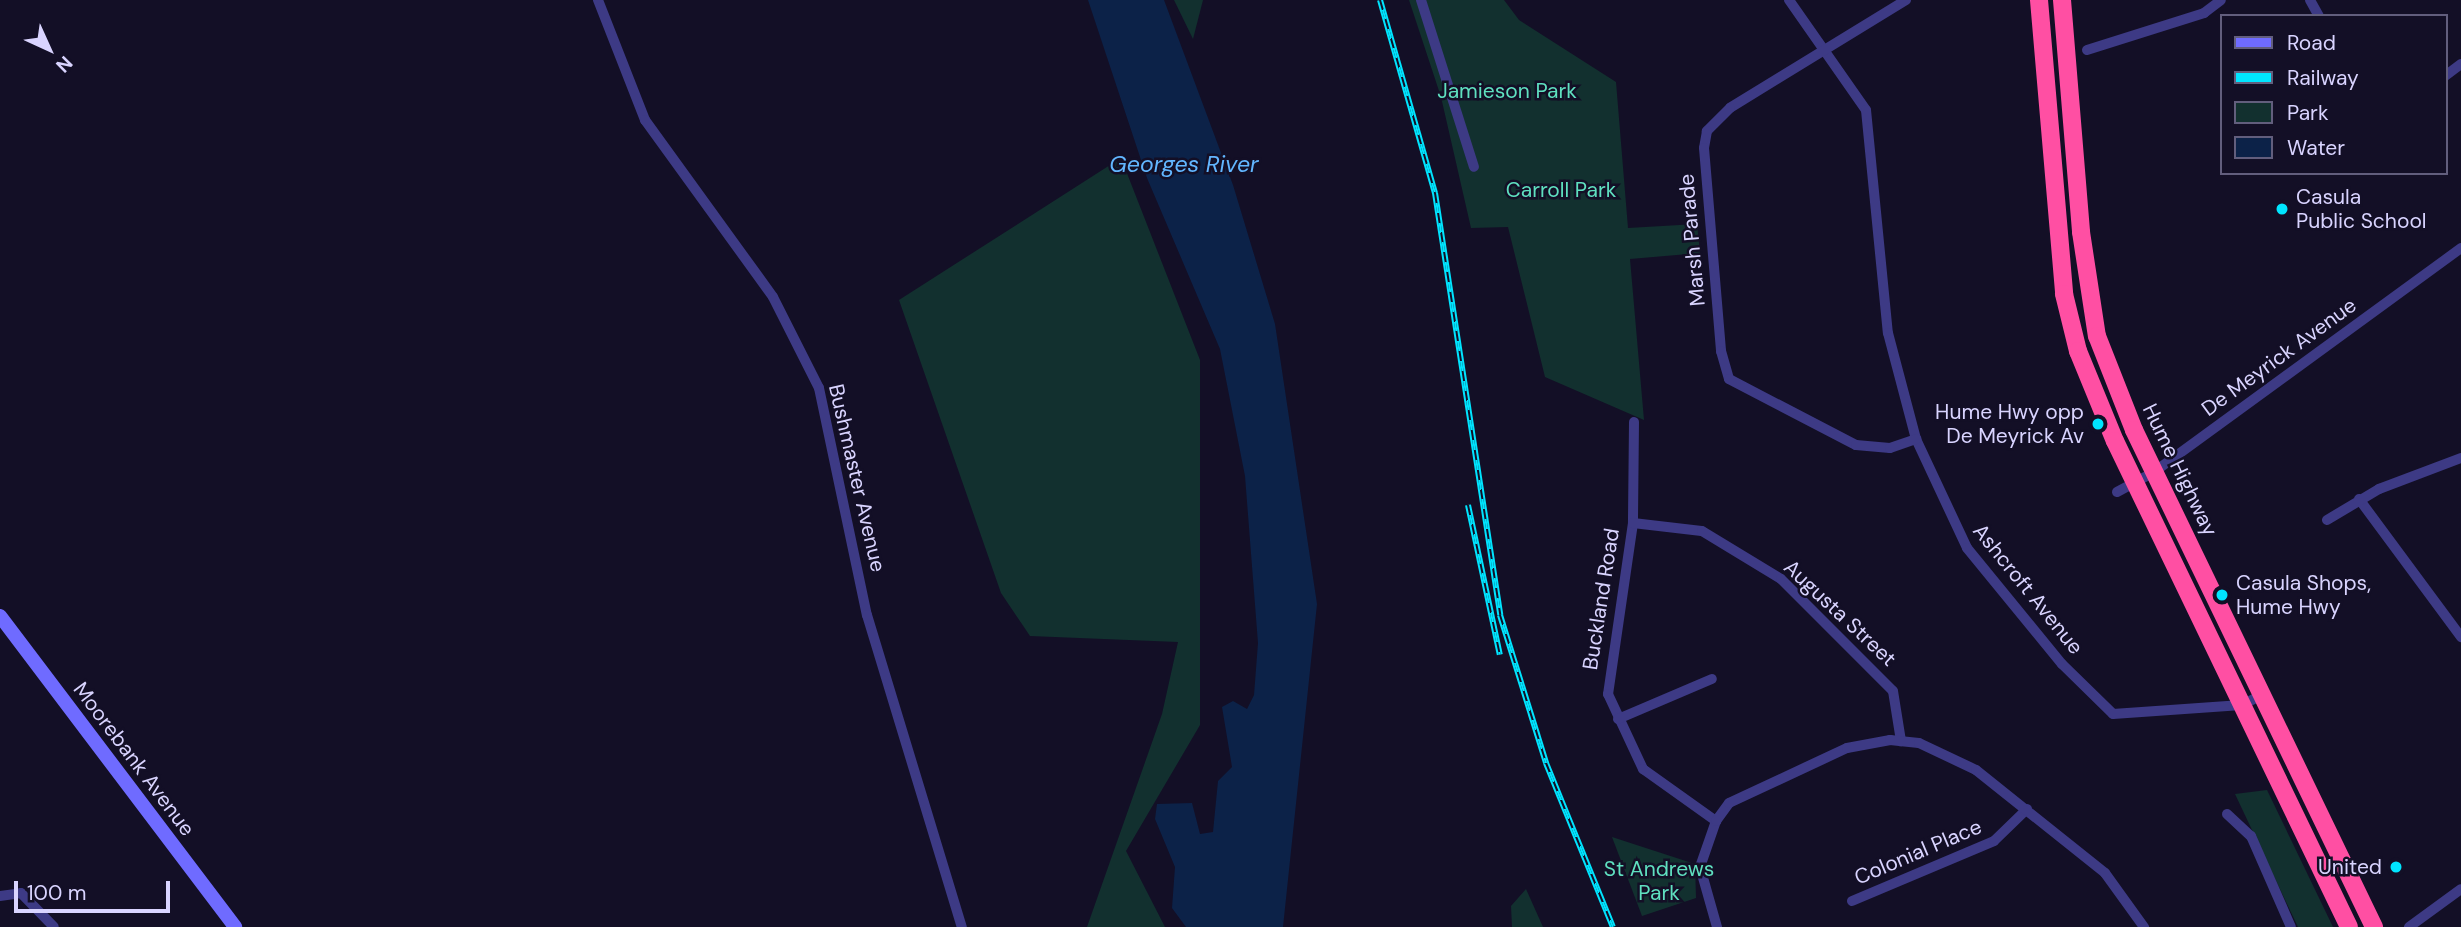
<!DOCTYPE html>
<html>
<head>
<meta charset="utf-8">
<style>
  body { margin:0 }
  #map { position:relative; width:2461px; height:927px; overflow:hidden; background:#130f26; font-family:"DM Sans",sans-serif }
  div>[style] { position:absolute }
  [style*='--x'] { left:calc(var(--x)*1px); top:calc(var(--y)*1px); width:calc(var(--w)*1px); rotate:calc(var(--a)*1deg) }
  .green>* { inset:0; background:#12302f }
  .water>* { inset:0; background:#0c2248 }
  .street>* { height:10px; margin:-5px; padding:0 5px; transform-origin:5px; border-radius:5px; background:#3d3a85 }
  .secondary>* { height:14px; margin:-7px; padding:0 7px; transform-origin:7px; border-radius:7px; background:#6f6bff }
  .highway>* { height:18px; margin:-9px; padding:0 9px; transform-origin:9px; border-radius:9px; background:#ff4fa3 }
  .rail>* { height:6px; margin-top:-3px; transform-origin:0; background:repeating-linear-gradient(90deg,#130f26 0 10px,#00e5ff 0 20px); box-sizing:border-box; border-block:2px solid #00e5ff }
  .dots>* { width:19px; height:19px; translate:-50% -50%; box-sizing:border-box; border:4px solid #130f26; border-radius:50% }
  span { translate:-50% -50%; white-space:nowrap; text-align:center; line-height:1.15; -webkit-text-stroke:5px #130f26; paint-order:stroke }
  .park-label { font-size:21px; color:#5fe0c0 }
  .poi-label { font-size:21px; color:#d9d4ff }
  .left { translate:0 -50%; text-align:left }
  .right { translate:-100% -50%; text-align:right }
  .street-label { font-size:21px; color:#d9d4ff }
  .water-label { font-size:23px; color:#62b6ff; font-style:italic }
  .legend { position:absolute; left:2220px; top:14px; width:228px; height:161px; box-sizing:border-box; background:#130f26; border:2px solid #625e7d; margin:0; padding:9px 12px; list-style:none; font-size:21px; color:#d9d4ff }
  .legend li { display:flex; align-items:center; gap:14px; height:35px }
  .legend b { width:35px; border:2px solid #625e7d }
  .north { position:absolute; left:14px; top:14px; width:70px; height:70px; -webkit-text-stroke:5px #130f26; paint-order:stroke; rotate:135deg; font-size:19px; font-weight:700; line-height:28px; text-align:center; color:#d9d4ff }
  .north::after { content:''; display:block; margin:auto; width:24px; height:32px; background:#d9d4ff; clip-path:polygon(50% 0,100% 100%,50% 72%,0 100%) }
  .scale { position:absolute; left:14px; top:881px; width:156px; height:32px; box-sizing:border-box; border:4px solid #d9d4ff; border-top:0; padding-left:9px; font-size:21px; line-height:24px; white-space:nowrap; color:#d9d4ff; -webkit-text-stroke:5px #130f26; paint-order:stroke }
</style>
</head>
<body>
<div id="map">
  <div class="green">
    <div style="clip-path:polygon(1174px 0,1203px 0,1193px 39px)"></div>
    <div style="clip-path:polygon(1409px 0,1504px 0,1519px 20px,1616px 82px,1628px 228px,1697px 224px,1700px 253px,1630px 259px,1644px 420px,1545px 377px,1508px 227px,1471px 228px,1441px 97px)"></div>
    <div style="clip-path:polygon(1121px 158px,1200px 360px,1200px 725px,1126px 851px,1165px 927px,1087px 927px,1162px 714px,1178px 642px,1030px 636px,1001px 593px,899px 300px)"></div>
    <div style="clip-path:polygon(2267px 790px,2333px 927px,2298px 927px,2235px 794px)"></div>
    <div style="clip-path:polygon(1612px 837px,1695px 864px,1696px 898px,1642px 916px)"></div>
    <div style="clip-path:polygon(1526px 889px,1543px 927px,1512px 927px,1511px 906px)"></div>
  </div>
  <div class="water">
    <div style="clip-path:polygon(1088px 0,1164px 0,1233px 185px,1275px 324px,1317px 604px,1283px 927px,1186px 927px,1172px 908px,1175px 867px,1155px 819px,1157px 804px,1192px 803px,1200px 834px,1213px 832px,1218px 781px,1232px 767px,1222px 707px,1233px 701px,1247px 709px,1254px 695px,1258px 643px,1245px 476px,1220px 349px,1147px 178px)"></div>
  </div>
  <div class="street">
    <div style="--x:598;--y:0;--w:129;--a:68.6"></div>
    <div style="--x:645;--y:120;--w:218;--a:54.1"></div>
    <div style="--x:773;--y:297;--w:102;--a:63.2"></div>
    <div style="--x:819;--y:388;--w:232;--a:78.1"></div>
    <div style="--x:867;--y:615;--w:326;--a:73.1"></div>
    <div style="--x:1421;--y:0;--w:175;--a:72.4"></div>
    <div style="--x:1789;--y:0;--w:134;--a:55"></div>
    <div style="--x:1866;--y:110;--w:224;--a:84.4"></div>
    <div style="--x:1888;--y:333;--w:110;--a:75.2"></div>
    <div style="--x:1916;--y:439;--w:120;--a:64.9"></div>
    <div style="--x:1967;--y:548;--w:150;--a:50.7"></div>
    <div style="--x:2062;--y:664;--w:71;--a:44.4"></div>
    <div style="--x:2113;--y:714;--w:129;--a:-4"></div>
    <div style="--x:2242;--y:705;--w:22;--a:-27"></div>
    <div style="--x:1906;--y:0;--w:206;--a:148.5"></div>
    <div style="--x:1730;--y:108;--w:33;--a:135"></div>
    <div style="--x:1707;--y:131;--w:17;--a:100"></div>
    <div style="--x:1704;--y:148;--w:204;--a:85.2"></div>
    <div style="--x:1721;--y:351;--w:29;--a:74"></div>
    <div style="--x:1729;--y:379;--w:143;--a:27.5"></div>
    <div style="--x:1856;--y:445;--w:34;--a:5"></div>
    <div style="--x:1890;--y:448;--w:28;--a:-19"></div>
    <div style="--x:2310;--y:0;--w:18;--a:61"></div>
    <div style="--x:2087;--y:50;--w:123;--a:-17.5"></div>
    <div style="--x:2204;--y:13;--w:21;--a:-37"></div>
    <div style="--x:2445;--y:76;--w:20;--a:-37"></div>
    <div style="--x:1634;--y:422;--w:101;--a:90.6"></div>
    <div style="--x:1633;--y:523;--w:173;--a:98.3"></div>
    <div style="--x:1608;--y:694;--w:83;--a:65"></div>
    <div style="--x:1643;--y:769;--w:90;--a:35.5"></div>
    <div style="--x:2117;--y:492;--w:42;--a:-28.4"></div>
    <div style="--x:2154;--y:472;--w:380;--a:-36.1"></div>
    <div style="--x:2359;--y:499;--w:172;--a:53.5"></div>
    <div style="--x:2327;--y:520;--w:61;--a:-30.8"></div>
    <div style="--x:2379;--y:489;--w:88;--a:-20.7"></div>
    <div style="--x:1633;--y:523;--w:69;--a:6.6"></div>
    <div style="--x:1702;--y:531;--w:92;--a:31.3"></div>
    <div style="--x:1781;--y:579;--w:158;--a:45"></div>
    <div style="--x:1893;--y:691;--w:51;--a:80.9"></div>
    <div style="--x:1618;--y:719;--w:102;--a:-23.1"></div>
    <div style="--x:2227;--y:814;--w:33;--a:43"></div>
    <div style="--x:2251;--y:836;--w:99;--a:66.3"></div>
    <div style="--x:0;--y:896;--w:21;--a:-8"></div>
    <div style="--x:21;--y:893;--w:47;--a:45.9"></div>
    <div style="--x:1852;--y:901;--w:154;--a:-22.9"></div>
    <div style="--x:1994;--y:841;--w:46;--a:-44.1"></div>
    <div style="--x:1717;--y:927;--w:62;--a:-105.8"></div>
    <div style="--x:1700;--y:867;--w:49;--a:-70.8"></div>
    <div style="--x:1716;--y:821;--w:22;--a:-54"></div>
    <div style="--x:1729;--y:803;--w:130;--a:-25"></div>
    <div style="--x:1847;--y:748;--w:44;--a:-10.5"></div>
    <div style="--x:1890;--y:740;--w:29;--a:6"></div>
    <div style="--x:1919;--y:743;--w:63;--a:25.3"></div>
    <div style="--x:1976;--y:770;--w:165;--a:38.6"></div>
    <div style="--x:2105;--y:873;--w:67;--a:54.2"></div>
    <div style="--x:2409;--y:927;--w:64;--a:-36.2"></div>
  </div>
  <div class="secondary">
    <div style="--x:0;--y:616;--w:390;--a:52.9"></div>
  </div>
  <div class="highway">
    <div style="--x:2039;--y:0;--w:295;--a:85.1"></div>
    <div style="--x:2064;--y:294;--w:59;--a:76.2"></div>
    <div style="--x:2078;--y:351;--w:97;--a:67.7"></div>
    <div style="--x:2115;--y:441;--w:539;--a:64.29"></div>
    <div style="--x:2062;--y:0;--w:233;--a:85.3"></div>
    <div style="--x:2081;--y:232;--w:105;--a:81.3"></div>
    <div style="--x:2097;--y:336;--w:101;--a:68.5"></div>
    <div style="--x:2134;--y:430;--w:552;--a:64.22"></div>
  </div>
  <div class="rail">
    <div style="--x:1380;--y:0;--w:201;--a:74.1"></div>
    <div style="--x:1435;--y:193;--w:427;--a:81.2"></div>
    <div style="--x:1500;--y:615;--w:155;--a:72.7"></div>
    <div style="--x:1546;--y:763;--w:177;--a:67.8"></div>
    <div style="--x:1468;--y:505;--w:153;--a:78"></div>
  </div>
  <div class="dots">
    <div style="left:2282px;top:209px;background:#00e5ff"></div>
    <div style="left:2098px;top:424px;background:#00e5ff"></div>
    <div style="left:2222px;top:595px;background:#00e5ff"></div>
    <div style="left:2396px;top:867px;background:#00e5ff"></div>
  </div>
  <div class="park-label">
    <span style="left:1507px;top:91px">Jamieson Park</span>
    <span style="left:1561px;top:190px">Carroll Park</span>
    <span style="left:1659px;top:881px">St Andrews<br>Park</span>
  </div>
  <div class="poi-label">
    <span class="left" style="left:2296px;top:209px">Casula<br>Public School</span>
    <span class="right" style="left:2084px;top:424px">Hume Hwy opp<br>De Meyrick Av</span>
    <span class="left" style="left:2236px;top:595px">Casula Shops,<br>Hume Hwy</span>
    <span class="right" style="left:2382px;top:867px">United</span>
  </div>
  <div class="street-label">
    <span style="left:1692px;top:240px;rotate:-95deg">Marsh Parade</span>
    <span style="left:2279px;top:357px;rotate:-36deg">De Meyrick Avenue</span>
    <span style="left:2180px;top:470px;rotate:64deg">Hume Highway</span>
    <span style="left:857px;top:478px;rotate:77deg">Bushmaster Avenue</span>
    <span style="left:2028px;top:589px;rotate:51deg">Ashcroft Avenue</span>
    <span style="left:1601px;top:599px;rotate:-81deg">Buckland Road</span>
    <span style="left:1840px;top:613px;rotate:43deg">Augusta Street</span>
    <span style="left:134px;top:759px;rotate:53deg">Moorebank Avenue</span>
    <span style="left:1918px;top:852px;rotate:-23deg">Colonial Place</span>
  </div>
  <div class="water-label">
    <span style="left:1184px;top:164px">Georges River</span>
  </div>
  <ul class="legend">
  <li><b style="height:9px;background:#6f6bff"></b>Road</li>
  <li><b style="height:9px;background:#00e5ff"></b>Railway</li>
  <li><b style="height:19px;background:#12302f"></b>Park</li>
  <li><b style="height:19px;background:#0c2248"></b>Water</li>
  </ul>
  <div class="north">N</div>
  <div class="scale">100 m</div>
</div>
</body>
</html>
